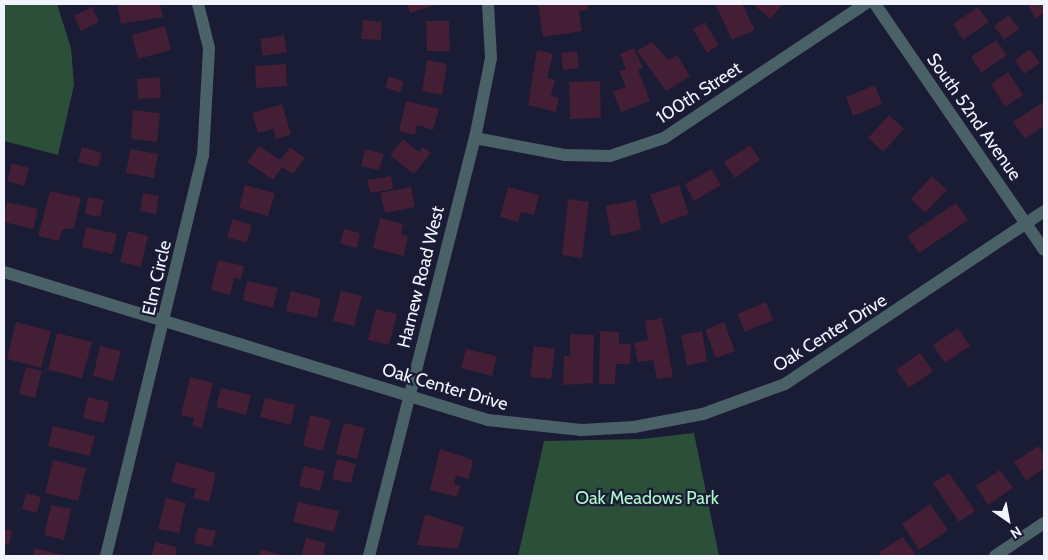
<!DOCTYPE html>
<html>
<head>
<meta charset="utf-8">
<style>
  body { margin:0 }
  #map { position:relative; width:1048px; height:560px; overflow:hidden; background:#1a1b34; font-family:Cabin,sans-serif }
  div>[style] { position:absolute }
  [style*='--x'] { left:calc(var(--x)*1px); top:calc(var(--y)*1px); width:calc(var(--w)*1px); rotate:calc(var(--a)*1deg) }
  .green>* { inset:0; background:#2c4f39 }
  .building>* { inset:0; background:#431e35 }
  .minor>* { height:12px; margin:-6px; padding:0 6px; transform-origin:6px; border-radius:6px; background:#4a6267 }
  .tertiary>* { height:12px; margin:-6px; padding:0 6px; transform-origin:6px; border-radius:6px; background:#4a6267 }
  span { translate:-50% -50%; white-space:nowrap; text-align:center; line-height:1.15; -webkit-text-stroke:4.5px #1a1b34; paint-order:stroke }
  .street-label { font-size:18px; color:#f1f3fd }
  .park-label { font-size:18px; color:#b0f7c9 }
  .frame { position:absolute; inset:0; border:5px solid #f1f3fd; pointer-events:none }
  .north { position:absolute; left:983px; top:495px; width:50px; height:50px; -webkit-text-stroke:4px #1a1b34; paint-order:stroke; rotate:147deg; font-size:14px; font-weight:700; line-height:20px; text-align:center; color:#f1f3fd }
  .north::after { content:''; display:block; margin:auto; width:18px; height:22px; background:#f1f3fd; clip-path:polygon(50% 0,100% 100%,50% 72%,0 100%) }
</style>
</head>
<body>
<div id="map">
  <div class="green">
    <div style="clip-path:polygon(4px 4px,57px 4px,71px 48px,74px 85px,58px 155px,4px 141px)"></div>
    <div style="clip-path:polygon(694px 433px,719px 556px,518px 556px,544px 441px,642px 439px)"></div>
  </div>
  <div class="building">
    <div style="clip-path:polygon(117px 4px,160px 4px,163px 17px,121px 24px)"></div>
    <div style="clip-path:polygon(407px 4px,438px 4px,410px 13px)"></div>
    <div style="clip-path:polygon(587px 4px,588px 10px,579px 11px,582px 31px,543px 37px,538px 5px)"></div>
    <div style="clip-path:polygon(715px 4px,742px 4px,755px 30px,732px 40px)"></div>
    <div style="clip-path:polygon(753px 4px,783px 4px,770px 19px)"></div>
    <div style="clip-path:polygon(1028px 4px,1044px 4px,1044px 13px,1035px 19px)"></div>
    <div style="clip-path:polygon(92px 7px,99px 22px,81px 31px,74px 16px)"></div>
    <div style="clip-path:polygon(978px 7px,989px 22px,963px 40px,953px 24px)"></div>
    <div style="clip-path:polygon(1009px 15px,1019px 29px,1004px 40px,994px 26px)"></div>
    <div style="clip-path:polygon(363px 20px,382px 22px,381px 40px,361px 39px)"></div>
    <div style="clip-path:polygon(426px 21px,449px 21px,450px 51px,427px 51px)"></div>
    <div style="clip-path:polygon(705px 22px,719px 45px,707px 53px,693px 29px)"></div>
    <div style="clip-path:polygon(165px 26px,171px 50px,138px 59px,132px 35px)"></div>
    <div style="clip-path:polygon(284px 35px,287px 52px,263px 56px,260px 39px)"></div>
    <div style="clip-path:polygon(996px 40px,1007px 55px,981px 73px,971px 57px)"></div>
    <div style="clip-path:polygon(652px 42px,669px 60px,677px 55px,690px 76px,666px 91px,637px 51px)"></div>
    <div style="clip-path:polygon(634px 48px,643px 68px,638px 70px,650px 101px,621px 112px,613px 92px,626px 87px,619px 71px,626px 69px,620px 54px)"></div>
    <div style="clip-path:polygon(1030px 49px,1040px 63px,1024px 74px,1015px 60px)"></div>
    <div style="clip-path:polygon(537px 50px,553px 54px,547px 78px,555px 80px,551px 96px,559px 98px,556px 112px,528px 105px)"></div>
    <div style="clip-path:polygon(577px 51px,579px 68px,563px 70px,561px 53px)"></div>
    <div style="clip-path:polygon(427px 60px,447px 64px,442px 95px,422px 91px)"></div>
    <div style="clip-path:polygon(286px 64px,287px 86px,256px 88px,255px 66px)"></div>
    <div style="clip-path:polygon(1008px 72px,1023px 95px,1005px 107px,991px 84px)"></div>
    <div style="clip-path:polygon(389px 76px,404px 82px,400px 93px,385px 87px)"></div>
    <div style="clip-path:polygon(160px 77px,161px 98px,138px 99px,137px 79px)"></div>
    <div style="clip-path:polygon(600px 81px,601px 118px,570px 119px,569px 82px)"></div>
    <div style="clip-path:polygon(875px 85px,882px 104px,853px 116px,846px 97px)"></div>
    <div style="clip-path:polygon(406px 101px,439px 109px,433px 130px,417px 125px,415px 135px,399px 131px)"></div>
    <div style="clip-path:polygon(1043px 102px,1044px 126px,1025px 139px,1013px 122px)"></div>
    <div style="clip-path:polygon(282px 104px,291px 134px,276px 139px,273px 129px,258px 133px,252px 113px)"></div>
    <div style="clip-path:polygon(133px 110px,160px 113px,157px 142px,131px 139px)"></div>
    <div style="clip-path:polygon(889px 115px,904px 129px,883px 152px,868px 138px)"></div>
    <div style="clip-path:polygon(403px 139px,419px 152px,423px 147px,431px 153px,414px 174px,390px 155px)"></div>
    <div style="clip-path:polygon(750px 145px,760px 160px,735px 178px,724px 162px)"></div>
    <div style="clip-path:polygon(259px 146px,280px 160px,290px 147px,305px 158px,293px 174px,282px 167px,273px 180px,247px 162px)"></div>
    <div style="clip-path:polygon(82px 147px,102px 153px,98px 167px,78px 162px)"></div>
    <div style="clip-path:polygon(130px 149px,158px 154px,154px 178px,126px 173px)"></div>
    <div style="clip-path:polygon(365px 149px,384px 154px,379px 170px,361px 166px)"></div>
    <div style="clip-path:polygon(12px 163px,29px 168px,24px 186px,7px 181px)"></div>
    <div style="clip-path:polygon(712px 169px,721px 185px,694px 201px,685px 184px)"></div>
    <div style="clip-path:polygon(391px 176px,393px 189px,370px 193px,367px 180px)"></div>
    <div style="clip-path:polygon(932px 176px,947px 190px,925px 213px,911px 199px)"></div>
    <div style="clip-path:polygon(245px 185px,275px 193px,268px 216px,239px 208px)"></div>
    <div style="clip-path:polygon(679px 185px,689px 214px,661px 224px,650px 195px)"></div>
    <div style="clip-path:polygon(411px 187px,415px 207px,385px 213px,380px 193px)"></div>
    <div style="clip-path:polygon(508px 187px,539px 195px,534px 215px,521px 212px,518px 222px,500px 217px)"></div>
    <div style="clip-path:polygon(50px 191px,81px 198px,74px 228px,62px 230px,59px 241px,38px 236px)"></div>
    <div style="clip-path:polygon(143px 193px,159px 196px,156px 214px,140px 211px)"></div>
    <div style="clip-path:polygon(88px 197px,104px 200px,100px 217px,85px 214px)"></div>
    <div style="clip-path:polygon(568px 199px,589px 202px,582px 258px,562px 255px)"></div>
    <div style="clip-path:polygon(636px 200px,641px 230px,611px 236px,606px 206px)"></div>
    <div style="clip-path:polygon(7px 202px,38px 209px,33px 229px,4px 222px)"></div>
    <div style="clip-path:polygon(956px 203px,968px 220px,919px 253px,907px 236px)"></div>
    <div style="clip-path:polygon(380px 218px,403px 224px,401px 234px,408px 236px,404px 256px,373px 248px)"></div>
    <div style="clip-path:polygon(233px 219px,252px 225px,246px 243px,227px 237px)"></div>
    <div style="clip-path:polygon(86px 227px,117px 234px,112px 254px,82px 247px)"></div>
    <div style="clip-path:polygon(344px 229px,360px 233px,357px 248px,340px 244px)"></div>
    <div style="clip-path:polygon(128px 231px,148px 236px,141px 267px,120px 262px)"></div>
    <div style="clip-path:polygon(218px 260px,244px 266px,241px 279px,234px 278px,230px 295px,211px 290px)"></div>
    <div style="clip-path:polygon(247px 281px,278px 288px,273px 308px,243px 300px)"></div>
    <div style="clip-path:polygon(291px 291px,321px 299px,317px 318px,286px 311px)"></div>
    <div style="clip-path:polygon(341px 291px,362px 296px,354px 326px,333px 321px)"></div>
    <div style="clip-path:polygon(766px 302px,773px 320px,745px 332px,737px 314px)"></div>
    <div style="clip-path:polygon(376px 309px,397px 314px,389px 345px,368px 340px)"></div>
    <div style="clip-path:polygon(662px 318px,673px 377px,657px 379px,653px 360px,638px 362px,634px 343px,648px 340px,645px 321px)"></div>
    <div style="clip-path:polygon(16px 322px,51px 331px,41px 368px,7px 359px)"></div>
    <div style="clip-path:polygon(724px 322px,735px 351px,716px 358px,705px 330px)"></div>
    <div style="clip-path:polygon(958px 328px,970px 346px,945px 363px,933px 345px)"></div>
    <div style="clip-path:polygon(600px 331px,619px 332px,619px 344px,631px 344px,630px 364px,616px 364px,615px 384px,599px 384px)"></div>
    <div style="clip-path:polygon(702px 331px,707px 361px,687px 366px,681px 335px)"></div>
    <div style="clip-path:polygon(57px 333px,92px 342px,82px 378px,48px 370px)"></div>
    <div style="clip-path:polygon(570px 334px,594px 335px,593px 383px,563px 385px,564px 356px,570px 356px)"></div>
    <div style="clip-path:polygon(100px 346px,121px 351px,113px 381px,93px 376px)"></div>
    <div style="clip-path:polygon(534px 346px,555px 349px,551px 379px,530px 377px)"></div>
    <div style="clip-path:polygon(466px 349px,497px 356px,492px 376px,461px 368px)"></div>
    <div style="clip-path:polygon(920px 353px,933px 371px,909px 388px,896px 370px)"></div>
    <div style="clip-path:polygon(26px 367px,42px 371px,35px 398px,19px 394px)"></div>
    <div style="clip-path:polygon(190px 377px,213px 383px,202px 428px,192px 426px,194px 418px,181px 415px)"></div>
    <div style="clip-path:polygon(221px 388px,251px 395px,246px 415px,216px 407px)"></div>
    <div style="clip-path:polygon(88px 397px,109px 402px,104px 423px,83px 418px)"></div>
    <div style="clip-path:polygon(265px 398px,295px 405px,291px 425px,260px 417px)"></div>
    <div style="clip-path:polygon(310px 415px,331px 420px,323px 451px,303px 446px)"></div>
    <div style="clip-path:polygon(344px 423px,365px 428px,357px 459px,336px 454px)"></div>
    <div style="clip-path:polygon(53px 426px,95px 436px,90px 456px,48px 446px)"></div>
    <div style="clip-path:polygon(1038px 446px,1044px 455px,1044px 468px,1026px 481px,1014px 462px)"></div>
    <div style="clip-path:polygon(440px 449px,473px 460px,469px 479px,456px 476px,454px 484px,460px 486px,457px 497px,430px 490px)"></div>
    <div style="clip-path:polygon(337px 459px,356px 464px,351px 483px,332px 479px)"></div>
    <div style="clip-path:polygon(53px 460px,86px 468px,78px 501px,45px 493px)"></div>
    <div style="clip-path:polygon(176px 462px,216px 473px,209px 502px,193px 498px,196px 489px,171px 482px)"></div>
    <div style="clip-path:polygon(304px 466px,325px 471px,320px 491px,299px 486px)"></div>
    <div style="clip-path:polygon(1000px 470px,1013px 488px,988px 505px,976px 486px)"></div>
    <div style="clip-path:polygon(949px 473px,975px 511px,959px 522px,933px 483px)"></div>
    <div style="clip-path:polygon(26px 493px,41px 497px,37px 513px,22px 509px)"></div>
    <div style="clip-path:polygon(166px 498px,186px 503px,179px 533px,158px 529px)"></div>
    <div style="clip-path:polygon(298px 502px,339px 511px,334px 532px,293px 522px)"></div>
    <div style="clip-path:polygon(930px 504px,948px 530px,919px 550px,902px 524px)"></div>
    <div style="clip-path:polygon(51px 505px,71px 509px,64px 540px,44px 535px)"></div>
    <div style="clip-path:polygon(425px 514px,464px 527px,458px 549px,417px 545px)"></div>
    <div style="clip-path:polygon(198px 527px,216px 531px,212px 547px,194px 543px)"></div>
    <div style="clip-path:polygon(4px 529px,12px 531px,9px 545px,4px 544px)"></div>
    <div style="clip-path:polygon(903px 537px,916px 555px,882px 556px,879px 552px)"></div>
    <div style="clip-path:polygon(306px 538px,326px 543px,323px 556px,301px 556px)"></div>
    <div style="clip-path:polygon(155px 542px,177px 547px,175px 556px,152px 556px)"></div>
    <div style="clip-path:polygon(35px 548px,65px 556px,33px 556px)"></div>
    <div style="clip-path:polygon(261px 549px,284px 556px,259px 556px)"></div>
  </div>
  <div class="minor">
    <div style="--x:875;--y:4;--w:298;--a:55.5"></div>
    <div style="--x:475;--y:138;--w:92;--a:10.7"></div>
    <div style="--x:565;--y:155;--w:45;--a:1.3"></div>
    <div style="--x:610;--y:156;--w:57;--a:-18.4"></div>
    <div style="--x:664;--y:138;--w:242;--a:-33.7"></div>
    <div style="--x:4;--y:272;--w:506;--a:17"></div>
    <div style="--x:488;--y:420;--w:94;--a:6.1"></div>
    <div style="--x:581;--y:430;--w:53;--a:-3.2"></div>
    <div style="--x:634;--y:427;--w:70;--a:-10.7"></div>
    <div style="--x:703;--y:414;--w:87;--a:-20.1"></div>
    <div style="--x:785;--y:384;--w:311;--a:-33.7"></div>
    <div style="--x:106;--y:556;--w:412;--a:-76.4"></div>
    <div style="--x:203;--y:156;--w:108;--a:-86.8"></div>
    <div style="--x:209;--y:48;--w:45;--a:-104"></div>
    <div style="--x:369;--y:556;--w:431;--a:-75.8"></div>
    <div style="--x:475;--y:138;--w:82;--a:-78.7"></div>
    <div style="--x:491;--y:58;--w:54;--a:-93.2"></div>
  </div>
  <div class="tertiary">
    <div style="--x:995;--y:556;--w:59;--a:-34"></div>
  </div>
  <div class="street-label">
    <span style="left:699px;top:93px;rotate:-33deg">100th Street</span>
    <span style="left:974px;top:117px;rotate:55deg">South 52nd Avenue</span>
    <span style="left:421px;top:277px;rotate:-76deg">Harnew Road West</span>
    <span style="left:157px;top:278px;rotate:-77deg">Elm Circle</span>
    <span style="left:830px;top:333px;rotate:-32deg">Oak Center Drive</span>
    <span style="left:445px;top:387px;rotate:16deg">Oak Center Drive</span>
  </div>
  <div class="park-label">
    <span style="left:647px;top:498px">Oak Meadows Park</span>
  </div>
  <div class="frame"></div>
  <div class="north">N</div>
</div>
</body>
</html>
